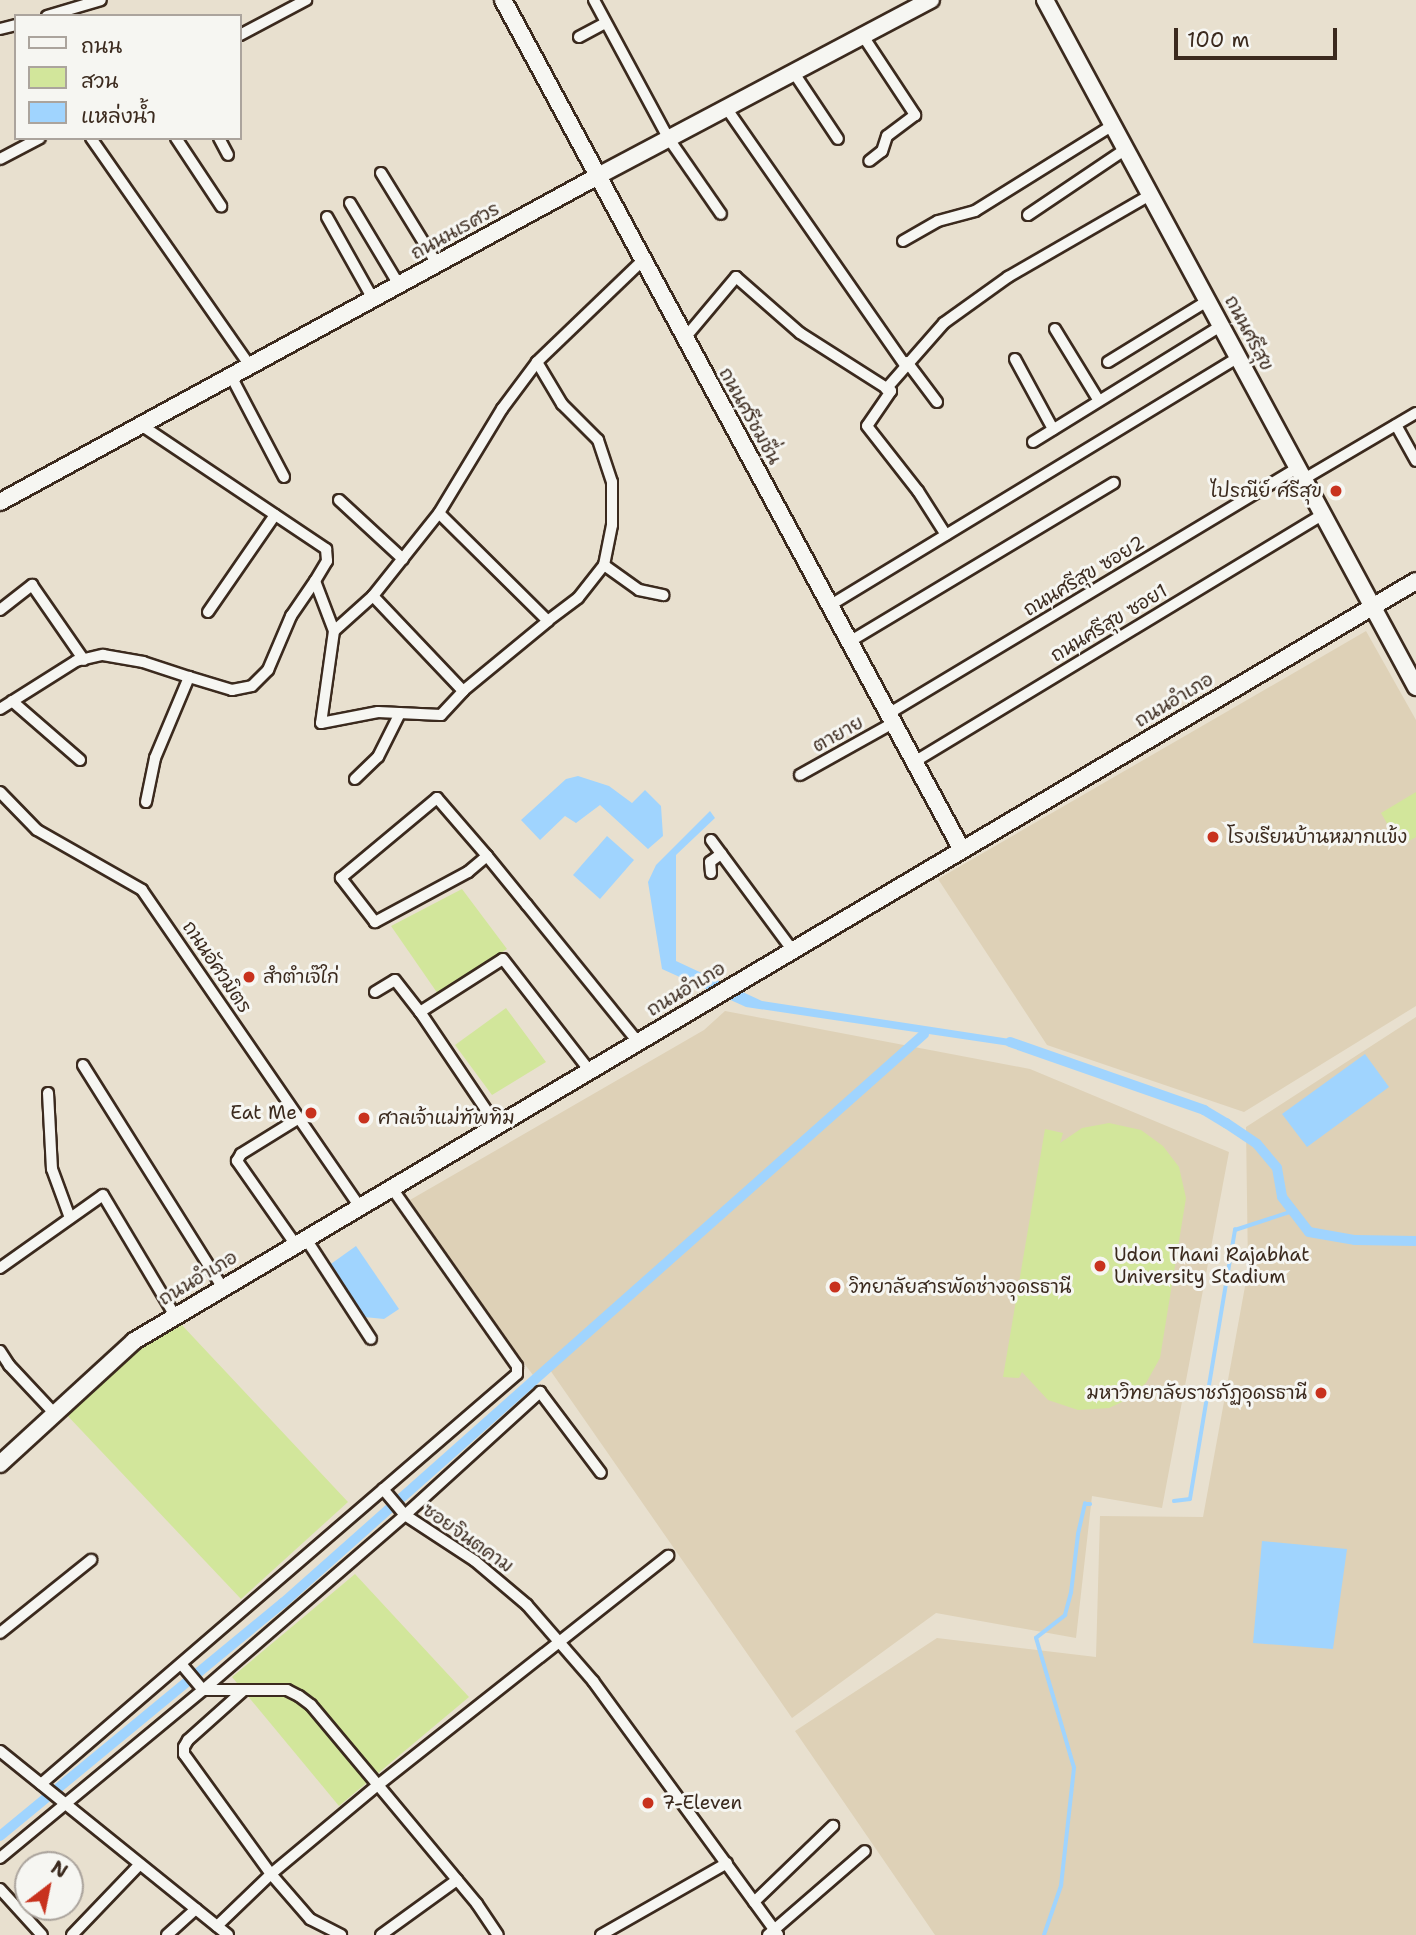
<!DOCTYPE html>
<html>
<head>
<meta charset="utf-8">
<style>
  body { margin:0 }
  #map { position:relative; width:1416px; height:1935px; overflow:hidden; background:#e8e0cf; font-family:"Shantell Sans","Playpen Sans Thai",sans-serif }
  div>[style] { position:absolute }
  [style*='--x'] { left:calc(var(--x)*1px); top:calc(var(--y)*1px); width:calc(var(--w)*1px); rotate:calc(var(--a)*1deg) }
  .built>* { inset:0; background:#ded1b7 }
  .green>* { inset:0; background:#d2e69b }
  .water>* { inset:0; background:#a0d4fe }
  .stream>* { height:3.5px; margin:-1.75px; padding:0 1.75px; transform-origin:1.75px; border-radius:1.75px; background:#a0d4fe }
  .canal>* { height:10px; margin:-5px; padding:0 5px; transform-origin:5px; border-radius:5px; background:#a0d4fe }
  .roads { filter:drop-shadow(2px 0 #3b2a1e) drop-shadow(-2px 0 #3b2a1e) drop-shadow(0 2px #3b2a1e) drop-shadow(0 -2px #3b2a1e) }
  .street>* { height:10px; margin:-5px; padding:0 5px; transform-origin:5px; border-radius:5px; background:#f6f6f2 }
  .secondary>* { height:16px; margin:-8px; padding:0 8px; transform-origin:8px; border-radius:8px; background:#f6f6f2 }
  .dots>* { width:19px; height:19px; translate:-50% -50%; box-sizing:border-box; border:4px solid #f6f6f2; border-radius:50% }
  span { translate:-50% -50%; white-space:nowrap; text-align:center; line-height:1.15; -webkit-text-stroke:6px #f6f6f2; paint-order:stroke }
  .street-label { font-size:19px; color:#3b2a1e }
  .poi-label { font-size:19px; color:#3b2a1e }
  .right { translate:-100% -50%; text-align:right }
  .left { translate:0 -50%; text-align:left }
  .legend { position:absolute; left:14px; top:14px; width:228px; height:126px; box-sizing:border-box; background:#f6f6f2; border:2px solid #aba49d; margin:0; padding:9px 12px; list-style:none; font-size:21px; color:#3b2a1e }
  .legend li { display:flex; align-items:center; gap:14px; height:35px }
  .legend b { width:35px; border:2px solid #aba49d }
  .north { position:absolute; left:14px; top:1851px; width:70px; height:70px; box-sizing:border-box; background:#f6f6f2; border:2px solid #aba49d; border-radius:50%; rotate:32deg; font-size:19px; font-weight:700; line-height:28px; text-align:center; color:#3b2a1e }
  .north::after { content:''; display:block; margin:auto; width:24px; height:32px; background:#c8321e; clip-path:polygon(50% 0,100% 100%,50% 72%,0 100%) }
  .scale { position:absolute; left:1174px; top:28px; width:163px; height:32px; box-sizing:border-box; border:4px solid #3b2a1e; border-top:0; padding-left:9px; font-size:21px; line-height:24px; white-space:nowrap; color:#3b2a1e; -webkit-text-stroke:5px #f6f6f2; paint-order:stroke }
</style>
</head>
<body>
<div id="map">
  <div class="built">
    <div style="clip-path:polygon(1366px 631px,1416px 720px,1416px 1006px,1244px 1112px,1047px 1045px,938px 879px)"></div>
    <div style="clip-path:polygon(725px 1011px,1030px 1069px,1229px 1152px,1162px 1508px,1092px 1496px,1076px 1638px,936px 1613px,792px 1718px,550px 1370px,536px 1379px,403px 1204px,704px 1030px)"></div>
    <div style="clip-path:polygon(1416px 1017px,1416px 1935px,935px 1935px,795px 1731px,937px 1638px,1096px 1657px,1100px 1516px,1203px 1517px,1248px 1270px,1246px 1127px)"></div>
  </div>
  <div class="green">
    <div style="clip-path:polygon(1416px 792px,1416px 837px,1400px 846px,1381px 813px)"></div>
    <div style="clip-path:polygon(462px 889px,507px 949px,438px 994px,391px 926px)"></div>
    <div style="clip-path:polygon(506px 1008px,546px 1062px,492px 1095px,455px 1045px)"></div>
    <div style="clip-path:polygon(1109px 1123px,1141px 1130px,1163px 1146px,1179px 1167px,1186px 1198px,1160px 1358px,1146px 1383px,1122px 1402px,1109px 1408px,1078px 1410px,1048px 1400px,1022px 1372px,1019px 1378px,1003px 1377px,1045px 1129px,1063px 1133px,1060px 1143px,1082px 1128px)"></div>
    <div style="clip-path:polygon(180px 1323px,348px 1502px,241px 1599px,64px 1412px,139px 1344px)"></div>
    <div style="clip-path:polygon(355px 1574px,469px 1697px,339px 1806px,232px 1677px)"></div>
  </div>
  <div class="water">
    <div style="clip-path:polygon(578px 776px,609px 786px,632px 803px,645px 790px,661px 806px,663px 836px,648px 849px,600px 805px,576px 823px,565px 816px,540px 840px,521px 820px,566px 779px)"></div>
    <div style="clip-path:polygon(710px 811px,715px 818px,676px 855px,676px 961px,762px 1001px,1010px 1039px,1010px 1046px,746px 1007px,662px 969px,648px 882px,656px 865px)"></div>
    <div style="clip-path:polygon(607px 836px,634px 860px,600px 899px,573px 875px)"></div>
    <div style="clip-path:polygon(1365px 1054px,1389px 1087px,1307px 1147px,1282px 1114px)"></div>
    <div style="clip-path:polygon(356px 1246px,399px 1309px,384px 1319px,364px 1317px,328px 1266px)"></div>
    <div style="clip-path:polygon(1262px 1541px,1347px 1549px,1333px 1649px,1253px 1643px)"></div>
  </div>
  <div class="stream">
    <div style="--x:1174;--y:1501;--w:16;--a:-7"></div>
    <div style="--x:1190;--y:1499;--w:273;--a:-80.5"></div>
    <div style="--x:1235;--y:1230;--w:61;--a:-18.1"></div>
    <div style="--x:1044;--y:1935;--w:52;--a:-70.9"></div>
    <div style="--x:1061;--y:1886;--w:119;--a:-83.7"></div>
    <div style="--x:1074;--y:1768;--w:135;--a:-106.3"></div>
    <div style="--x:1036;--y:1638;--w:37;--a:-38"></div>
    <div style="--x:1065;--y:1615;--w:23;--a:-75"></div>
    <div style="--x:1071;--y:1593;--w:59;--a:-83.2"></div>
    <div style="--x:1078;--y:1534;--w:31;--a:-77"></div>
    <div style="--x:1085;--y:1504;--w:5;--a:0"></div>
  </div>
  <div class="canal">
    <div style="--x:1010;--y:1042;--w:206;--a:19.3"></div>
    <div style="--x:1204;--y:1110;--w:26;--a:31"></div>
    <div style="--x:1226;--y:1123;--w:37;--a:34"></div>
    <div style="--x:1257;--y:1144;--w:31;--a:50"></div>
    <div style="--x:1277;--y:1168;--w:29;--a:80"></div>
    <div style="--x:1282;--y:1197;--w:44;--a:52.4"></div>
    <div style="--x:1309;--y:1232;--w:47;--a:9.9"></div>
    <div style="--x:1355;--y:1240;--w:61;--a:0.9"></div>
    <div style="--x:0;--y:1836;--w:367;--a:-39.5"></div>
    <div style="--x:283;--y:1603;--w:857;--a:-41.59"></div>
  </div>
  <div class="roads">
    <div class="street">
      <div style="--x:594;--y:0;--w:158;--a:61.7"></div>
      <div style="--x:669;--y:139;--w:91;--a:55.3"></div>
      <div style="--x:47;--y:16;--w:56;--a:-16.5"></div>
      <div style="--x:0;--y:29;--w:16;--a:-14"></div>
      <div style="--x:240;--y:35;--w:75;--a:-27.9"></div>
      <div style="--x:863;--y:36;--w:95;--a:56.6"></div>
      <div style="--x:915;--y:115;--w:35;--a:143"></div>
      <div style="--x:887;--y:136;--w:16;--a:108"></div>
      <div style="--x:882;--y:151;--w:16;--a:142"></div>
      <div style="--x:579;--y:37;--w:30;--a:-28"></div>
      <div style="--x:794;--y:73;--w:79;--a:56.3"></div>
      <div style="--x:727;--y:109;--w:312;--a:55.2"></div>
      <div style="--x:91;--y:138;--w:278;--a:55.1"></div>
      <div style="--x:176;--y:138;--w:82;--a:56.5"></div>
      <div style="--x:219;--y:138;--w:19;--a:62"></div>
      <div style="--x:0;--y:159;--w:45;--a:-27.7"></div>
      <div style="--x:381;--y:173;--w:107;--a:58.4"></div>
      <div style="--x:350;--y:203;--w:96;--a:59.1"></div>
      <div style="--x:1028;--y:215;--w:118;--a:-34"></div>
      <div style="--x:327;--y:217;--w:94;--a:60.7"></div>
      <div style="--x:903;--y:241;--w:40;--a:-29.7"></div>
      <div style="--x:938;--y:221;--w:38;--a:-15"></div>
      <div style="--x:975;--y:211;--w:163;--a:-31.9"></div>
      <div style="--x:1055;--y:329;--w:84;--a:58.6"></div>
      <div style="--x:684;--y:339;--w:81;--a:-50"></div>
      <div style="--x:736;--y:277;--w:85;--a:41.2"></div>
      <div style="--x:800;--y:333;--w:108;--a:32.5"></div>
      <div style="--x:891;--y:391;--w:42;--a:124.4"></div>
      <div style="--x:867;--y:426;--w:83;--a:51.9"></div>
      <div style="--x:918;--y:491;--w:52;--a:57.5"></div>
      <div style="--x:1015;--y:359;--w:80;--a:61.5"></div>
      <div style="--x:537;--y:362;--w:49;--a:59.2"></div>
      <div style="--x:562;--y:404;--w:51;--a:45"></div>
      <div style="--x:598;--y:440;--w:44;--a:71.6"></div>
      <div style="--x:612;--y:482;--w:43;--a:90"></div>
      <div style="--x:612;--y:525;--w:41;--a:101.3"></div>
      <div style="--x:604;--y:565;--w:42;--a:128.2"></div>
      <div style="--x:578;--y:598;--w:38;--a:143"></div>
      <div style="--x:548;--y:621;--w:153;--a:-135.3"></div>
      <div style="--x:439;--y:513;--w:122;--a:-58.8"></div>
      <div style="--x:502;--y:409;--w:59;--a:-53.3"></div>
      <div style="--x:537;--y:362;--w:146;--a:-43.9"></div>
      <div style="--x:907;--y:362;--w:50;--a:53.1"></div>
      <div style="--x:1108;--y:362;--w:116;--a:-31.6"></div>
      <div style="--x:231;--y:376;--w:114;--a:62.3"></div>
      <div style="--x:886;--y:389;--w:88;--a:-48.7"></div>
      <div style="--x:944;--y:323;--w:79;--a:-35.7"></div>
      <div style="--x:1008;--y:277;--w:164;--a:-30"></div>
      <div style="--x:141;--y:425;--w:223;--a:33.8"></div>
      <div style="--x:326;--y:549;--w:12;--a:85"></div>
      <div style="--x:327;--y:561;--w:23;--a:121"></div>
      <div style="--x:315;--y:581;--w:53;--a:69.2"></div>
      <div style="--x:334;--y:631;--w:93;--a:98"></div>
      <div style="--x:321;--y:723;--w:58;--a:-10.9"></div>
      <div style="--x:378;--y:712;--w:63;--a:2.7"></div>
      <div style="--x:441;--y:715;--w:33;--a:-47"></div>
      <div style="--x:463;--y:691;--w:110;--a:-39.5"></div>
      <div style="--x:1396;--y:425;--w:41;--a:60.9"></div>
      <div style="--x:1033;--y:442;--w:221;--a:-31.7"></div>
      <div style="--x:1304;--y:479;--w:130;--a:-30.5"></div>
      <div style="--x:339;--y:500;--w:87;--a:42.7"></div>
      <div style="--x:439;--y:513;--w:106;--a:128.5"></div>
      <div style="--x:373;--y:596;--w:131;--a:46.5"></div>
      <div style="--x:604;--y:565;--w:43;--a:35.5"></div>
      <div style="--x:639;--y:590;--w:25;--a:12"></div>
      <div style="--x:829;--y:606;--w:479;--a:-31.3"></div>
      <div style="--x:0;--y:610;--w:41;--a:-38"></div>
      <div style="--x:32;--y:585;--w:91;--a:55.3"></div>
      <div style="--x:208;--y:612;--w:118;--a:-55.4"></div>
      <div style="--x:334;--y:631;--w:52;--a:-41.9"></div>
      <div style="--x:849;--y:642;--w:309;--a:-31"></div>
      <div style="--x:12;--y:701;--w:90;--a:40.9"></div>
      <div style="--x:0;--y:709;--w:90;--a:-32.3"></div>
      <div style="--x:76;--y:661;--w:28;--a:-13"></div>
      <div style="--x:103;--y:655;--w:41;--a:9.9"></div>
      <div style="--x:143;--y:662;--w:48;--a:18.1"></div>
      <div style="--x:888;--y:714;--w:478;--a:-31"></div>
      <div style="--x:914;--y:762;--w:478;--a:-31.2"></div>
      <div style="--x:800;--y:775;--w:107;--a:-29.2"></div>
      <div style="--x:355;--y:779;--w:32;--a:-44"></div>
      <div style="--x:378;--y:757;--w:49;--a:-63.4"></div>
      <div style="--x:0;--y:792;--w:53;--a:45.8"></div>
      <div style="--x:37;--y:830;--w:121;--a:29.7"></div>
      <div style="--x:142;--y:890;--w:385;--a:55.5"></div>
      <div style="--x:146;--y:802;--w:45;--a:-78.4"></div>
      <div style="--x:155;--y:758;--w:88;--a:-67.2"></div>
      <div style="--x:189;--y:677;--w:45;--a:16.8"></div>
      <div style="--x:232;--y:690;--w:20;--a:-11"></div>
      <div style="--x:252;--y:686;--w:23;--a:-45"></div>
      <div style="--x:268;--y:670;--w:59;--a:-66.9"></div>
      <div style="--x:291;--y:616;--w:42;--a:-55.6"></div>
      <div style="--x:711;--y:840;--w:138;--a:53.5"></div>
      <div style="--x:487;--y:856;--w:25;--a:140"></div>
      <div style="--x:468;--y:872;--w:106;--a:151.7"></div>
      <div style="--x:375;--y:922;--w:56;--a:-127.7"></div>
      <div style="--x:341;--y:878;--w:125;--a:-39.8"></div>
      <div style="--x:437;--y:798;--w:77;--a:49.2"></div>
      <div style="--x:487;--y:856;--w:63;--a:50.8"></div>
      <div style="--x:527;--y:905;--w:176;--a:51"></div>
      <div style="--x:711;--y:873;--w:11;--a:-95"></div>
      <div style="--x:710;--y:862;--w:14;--a:-36"></div>
      <div style="--x:375;--y:992;--w:23;--a:-31"></div>
      <div style="--x:395;--y:980;--w:41;--a:52"></div>
      <div style="--x:83;--y:1065;--w:263;--a:57.9"></div>
      <div style="--x:48;--y:1093;--w:76;--a:87"></div>
      <div style="--x:52;--y:1169;--w:52;--a:69.8"></div>
      <div style="--x:497;--y:1126;--w:138;--a:-124"></div>
      <div style="--x:420;--y:1012;--w:98;--a:-32.6"></div>
      <div style="--x:503;--y:959;--w:142;--a:52.2"></div>
      <div style="--x:306;--y:1239;--w:119;--a:57"></div>
      <div style="--x:296;--y:1245;--w:103;--a:-125.1"></div>
      <div style="--x:237;--y:1161;--w:8;--a:-60"></div>
      <div style="--x:241;--y:1154;--w:68;--a:-31.8"></div>
      <div style="--x:0;--y:1268;--w:126;--a:-35.3"></div>
      <div style="--x:103;--y:1195;--w:141;--a:59.2"></div>
      <div style="--x:0;--y:1351;--w:17;--a:57"></div>
      <div style="--x:9;--y:1365;--w:66;--a:46.8"></div>
      <div style="--x:383;--y:1489;--w:34;--a:50"></div>
      <div style="--x:405;--y:1515;--w:84;--a:33.3"></div>
      <div style="--x:475;--y:1561;--w:68;--a:40.2"></div>
      <div style="--x:527;--y:1605;--w:101;--a:49"></div>
      <div style="--x:593;--y:1681;--w:314;--a:53.9"></div>
      <div style="--x:0;--y:1633;--w:117;--a:-38.7"></div>
      <div style="--x:182;--y:1665;--w:33;--a:50"></div>
      <div style="--x:203;--y:1690;--w:84;--a:0"></div>
      <div style="--x:287;--y:1690;--w:13;--a:27"></div>
      <div style="--x:299;--y:1696;--w:15;--a:37"></div>
      <div style="--x:311;--y:1705;--w:104;--a:50.1"></div>
      <div style="--x:378;--y:1785;--w:370;--a:-38.3"></div>
      <div style="--x:244;--y:1690;--w:75;--a:138.2"></div>
      <div style="--x:188;--y:1740;--w:8;--a:120"></div>
      <div style="--x:184;--y:1747;--w:7;--a:90"></div>
      <div style="--x:184;--y:1754;--w:148;--a:54.1"></div>
      <div style="--x:271;--y:1874;--w:60;--a:49.1"></div>
      <div style="--x:310;--y:1919;--w:35;--a:27"></div>
      <div style="--x:0;--y:1751;--w:293;--a:38.9"></div>
      <div style="--x:41;--y:1784;--w:628;--a:-40.74"></div>
      <div style="--x:517;--y:1374;--w:8;--a:-90"></div>
      <div style="--x:517;--y:1366;--w:218;--a:-125.1"></div>
      <div style="--x:0;--y:1858;--w:264;--a:-39.6"></div>
      <div style="--x:203;--y:1690;--w:267;--a:-40.9"></div>
      <div style="--x:405;--y:1515;--w:183;--a:-42.3"></div>
      <div style="--x:540;--y:1392;--w:101;--a:53"></div>
      <div style="--x:0;--y:1889;--w:62;--a:47.6"></div>
      <div style="--x:754;--y:1902;--w:110;--a:-43.9"></div>
      <div style="--x:217;--y:1926;--w:75;--a:-43.9"></div>
      <div style="--x:271;--y:1874;--w:139;--a:-39.8"></div>
      <div style="--x:378;--y:1785;--w:155;--a:50.2"></div>
      <div style="--x:477;--y:1904;--w:37;--a:56"></div>
      <div style="--x:72;--y:1935;--w:98;--a:-46.2"></div>
      <div style="--x:167;--y:1935;--w:39;--a:-42"></div>
      <div style="--x:381;--y:1935;--w:94;--a:-35.9"></div>
      <div style="--x:601;--y:1935;--w:145;--a:-29.7"></div>
      <div style="--x:768;--y:1935;--w:128;--a:-40.9"></div>
    </div>
    <div class="secondary">
      <div style="--x:503;--y:0;--w:966;--a:61.63"></div>
      <div style="--x:1045;--y:0;--w:781;--a:61.63"></div>
      <div style="--x:0;--y:502;--w:679;--a:-28.6"></div>
      <div style="--x:596;--y:177;--w:379;--a:-27.9"></div>
      <div style="--x:0;--y:1464;--w:182;--a:-42.5"></div>
      <div style="--x:134;--y:1341;--w:1490;--a:-30.66"></div>
    </div>
  </div>
  <div class="dots">
    <div style="left:1336px;top:491px;background:#c8321e"></div>
    <div style="left:1213px;top:837px;background:#c8321e"></div>
    <div style="left:249px;top:977px;background:#c8321e"></div>
    <div style="left:311px;top:1113px;background:#c8321e"></div>
    <div style="left:364px;top:1118px;background:#c8321e"></div>
    <div style="left:1100px;top:1266px;background:#c8321e"></div>
    <div style="left:835px;top:1287px;background:#c8321e"></div>
    <div style="left:1321px;top:1393px;background:#c8321e"></div>
    <div style="left:648px;top:1803px;background:#c8321e"></div>
  </div>
  <div class="street-label">
    <span style="left:455px;top:231px;rotate:-29deg">ถนนนเรศวร</span>
    <span style="left:1249px;top:333px;rotate:62deg">ถนนศรีสุข</span>
    <span style="left:750px;top:416px;rotate:61deg">ถนนศรีชมชื่น</span>
    <span style="left:1084px;top:576px;rotate:-31deg">ถนนศรีสุข ซอย2</span>
    <span style="left:1109px;top:623px;rotate:-31deg">ถนนศรีสุข ซอย1</span>
    <span style="left:1174px;top:700px;rotate:-31deg">ถนนอำเภอ</span>
    <span style="left:838px;top:734px;rotate:-29deg">ตายาย</span>
    <span style="left:217px;top:967px;rotate:56deg">ถนนอัศวมิตร</span>
    <span style="left:686px;top:989px;rotate:-31deg">ถนนอำเภอ</span>
    <span style="left:198px;top:1278px;rotate:-31deg">ถนนอำเภอ</span>
    <span style="left:468px;top:1538px;rotate:35deg">ซอยจินตคาม</span>
  </div>
  <div class="poi-label">
    <span class="right" style="left:1322px;top:491px">ไปรณีย์ ศรีสุข</span>
    <span class="left" style="left:1227px;top:837px">โรงเรียนบ้านหมากแข้ง</span>
    <span class="left" style="left:263px;top:977px">สำตำเจ๊ใก่</span>
    <span class="right" style="left:297px;top:1113px">Eat Me</span>
    <span class="left" style="left:378px;top:1118px">ศาลเจ้าแม่ทัพทิม</span>
    <span class="left" style="left:1114px;top:1266px">Udon Thani Rajabhat<br>University Stadium</span>
    <span class="left" style="left:849px;top:1287px">วิทยาลัยสารพัดช่างอุดรธานี</span>
    <span class="right" style="left:1307px;top:1393px">มหาวิทยาลัยราชภัฏอุดรธานี</span>
    <span class="left" style="left:662px;top:1803px">7-Eleven</span>
  </div>
  <ul class="legend">
  <li><b style="height:9px;background:#f6f6f2"></b>ถนน</li>
  <li><b style="height:19px;background:#d2e69b"></b>สวน</li>
  <li><b style="height:19px;background:#a0d4fe"></b>แหล่งน้ำ</li>
  </ul>
  <div class="north">N</div>
  <div class="scale">100 m</div>
</div>
</body>
</html>
